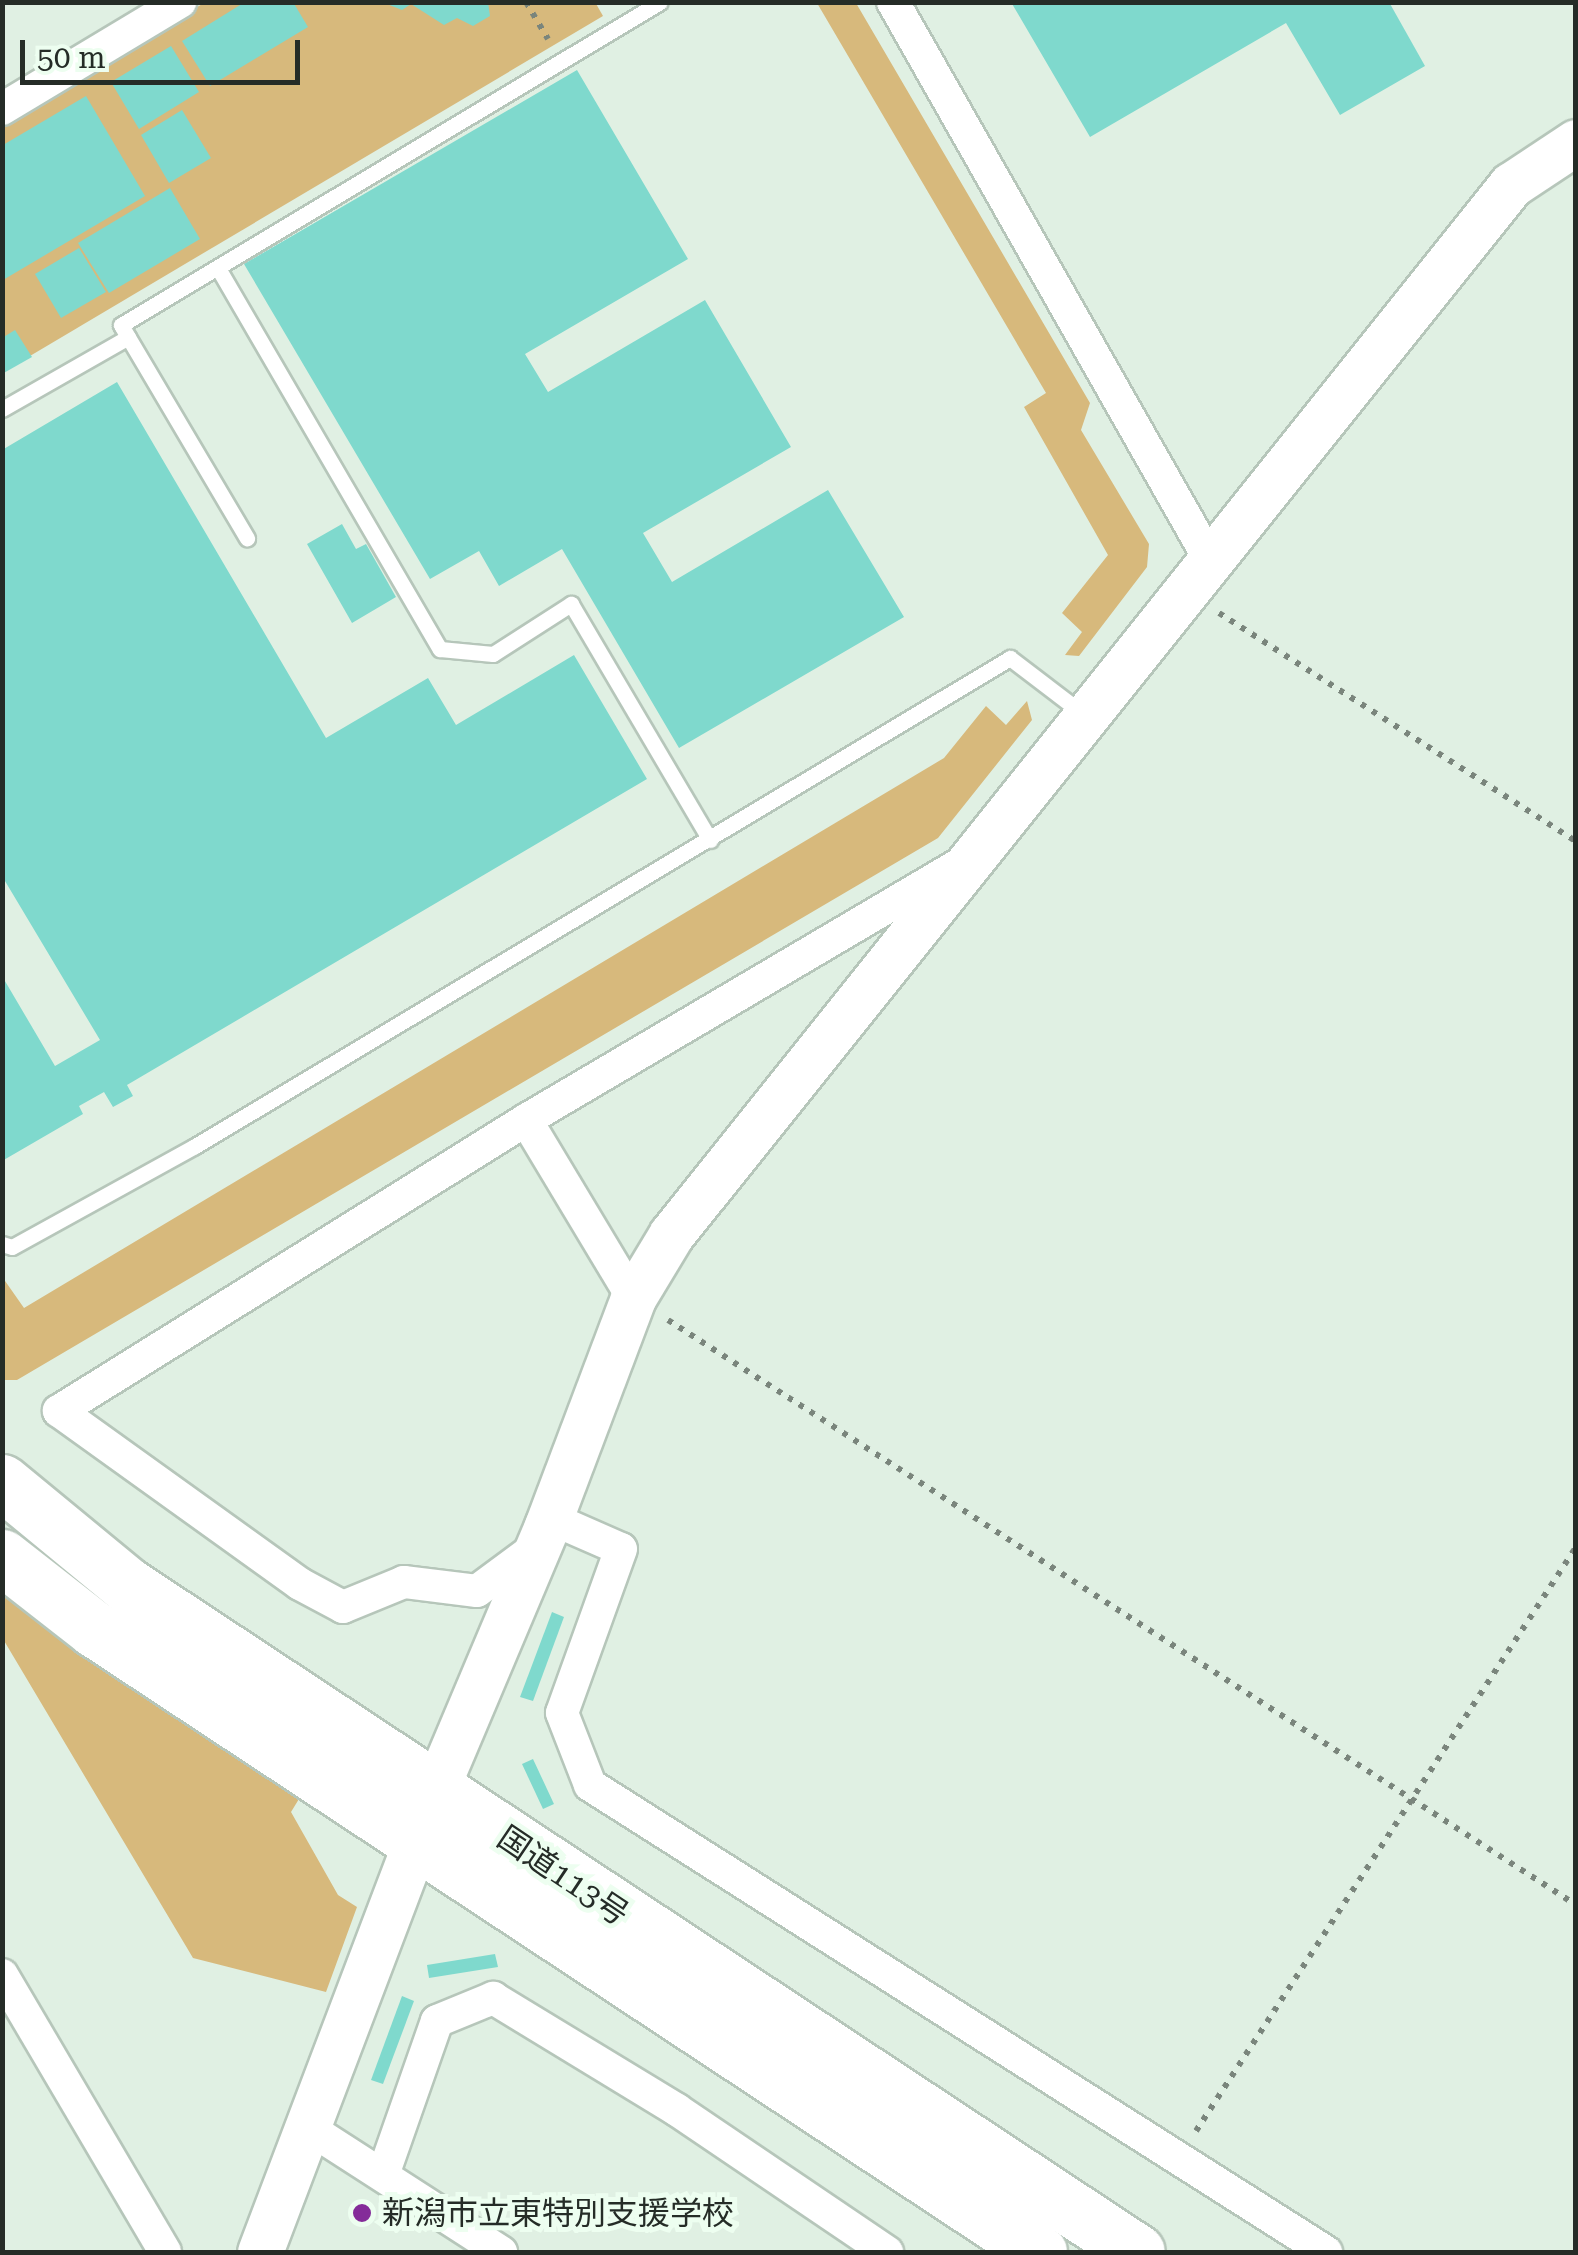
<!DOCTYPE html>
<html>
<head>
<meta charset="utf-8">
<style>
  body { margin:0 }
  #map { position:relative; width:1578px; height:2255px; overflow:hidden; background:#e0f0e3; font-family:"Roboto Serif","Noto Sans JP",serif }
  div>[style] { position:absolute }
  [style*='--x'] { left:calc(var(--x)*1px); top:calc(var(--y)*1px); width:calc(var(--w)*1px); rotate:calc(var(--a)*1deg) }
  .green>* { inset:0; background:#d7b97c }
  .building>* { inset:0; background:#7fd9cd }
  .path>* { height:6px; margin-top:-3px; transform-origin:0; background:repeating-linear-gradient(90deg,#7a857c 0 5px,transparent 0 13px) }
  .roads { filter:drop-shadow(2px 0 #b6c6ba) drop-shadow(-2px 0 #b6c6ba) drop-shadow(0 2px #b6c6ba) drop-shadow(0 -2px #b6c6ba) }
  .lane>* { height:15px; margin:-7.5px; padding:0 7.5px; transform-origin:7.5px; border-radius:7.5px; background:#fff }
  .street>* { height:32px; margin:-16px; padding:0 16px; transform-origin:16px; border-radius:16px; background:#fff }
  .secondary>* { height:45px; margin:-22.5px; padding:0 22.5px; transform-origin:22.5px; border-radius:22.5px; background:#fff }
  .highway>* { height:55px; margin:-27.5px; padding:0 27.5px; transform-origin:27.5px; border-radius:27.5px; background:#fff }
  .dots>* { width:28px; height:28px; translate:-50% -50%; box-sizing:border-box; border:5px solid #edfef0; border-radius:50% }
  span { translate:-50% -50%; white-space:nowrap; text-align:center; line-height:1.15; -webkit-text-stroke:10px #edfef0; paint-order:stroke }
  .street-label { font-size:32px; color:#252c27 }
  .poi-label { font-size:32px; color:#252c27 }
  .left { translate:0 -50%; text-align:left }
  .frame { position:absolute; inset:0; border:5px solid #252c27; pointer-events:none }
  .scale { position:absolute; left:20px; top:40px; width:280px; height:45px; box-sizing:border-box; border:5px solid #252c27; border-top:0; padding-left:12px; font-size:30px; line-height:35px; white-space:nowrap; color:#252c27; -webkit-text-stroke:8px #edfef0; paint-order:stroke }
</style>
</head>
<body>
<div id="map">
  <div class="green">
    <div style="clip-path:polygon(595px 2px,603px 16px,3px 372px,2px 121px,204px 3px)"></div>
    <div style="clip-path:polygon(817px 3px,856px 3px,1090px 403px,1081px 430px,1149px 544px,1147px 567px,1079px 656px,1065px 655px,1082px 632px,1062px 613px,1108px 555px,1024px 407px,1046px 393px)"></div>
    <div style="clip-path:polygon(1027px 701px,1032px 720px,938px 838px,17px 1380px,3px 1380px,3px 1278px,24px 1308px,944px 758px,986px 706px,1006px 725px)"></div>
    <div style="clip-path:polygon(2px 1582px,302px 1794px,291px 1812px,338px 1895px,357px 1907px,326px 1992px,193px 1958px,3px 1639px)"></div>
  </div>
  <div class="building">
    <div style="clip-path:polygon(245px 2px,293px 2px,308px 27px,210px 86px,182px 41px)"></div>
    <div style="clip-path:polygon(382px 2px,488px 2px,490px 16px,473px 26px,457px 18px,444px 25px,411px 4px,402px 10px)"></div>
    <div style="clip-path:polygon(1011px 2px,1389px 2px,1425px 66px,1340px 115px,1286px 23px,1090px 137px)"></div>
    <div style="clip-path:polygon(171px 46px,199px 92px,139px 129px,111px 82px)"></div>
    <div style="clip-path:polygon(577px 70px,688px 259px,525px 354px,548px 392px,705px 300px,791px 447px,643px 533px,672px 582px,828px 490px,904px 617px,679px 748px,562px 549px,499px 586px,479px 551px,430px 579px,244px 264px)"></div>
    <div style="clip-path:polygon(86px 96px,145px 196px,3px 280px,3px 145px)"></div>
    <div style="clip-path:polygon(182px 110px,211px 158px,169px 183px,141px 135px)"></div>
    <div style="clip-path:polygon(170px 188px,200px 239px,109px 293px,78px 243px)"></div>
    <div style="clip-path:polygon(79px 248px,106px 292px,61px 318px,35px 274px)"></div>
    <div style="clip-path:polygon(15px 330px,32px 357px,2px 374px,2px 338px)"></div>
    <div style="clip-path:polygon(117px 382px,326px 738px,428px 678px,456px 725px,574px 655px,647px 779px,127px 1085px,133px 1096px,113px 1107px,104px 1092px,79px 1106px,83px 1114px,2px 1161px,2px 976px,55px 1066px,100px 1040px,2px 876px,2px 450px)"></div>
    <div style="clip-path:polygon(342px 524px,356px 549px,366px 544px,396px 597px,352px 623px,307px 544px)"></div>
    <div style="clip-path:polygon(552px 1612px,564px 1617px,533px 1701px,520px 1697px)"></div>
    <div style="clip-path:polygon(533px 1759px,554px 1804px,543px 1809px,522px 1764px)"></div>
    <div style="clip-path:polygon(495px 1954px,498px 1967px,429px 1978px,427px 1965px)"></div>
    <div style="clip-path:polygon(402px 1996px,414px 2001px,383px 2084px,371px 2080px)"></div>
  </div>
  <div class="path">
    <div style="--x:526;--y:2;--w:43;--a:59.3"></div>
    <div style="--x:1219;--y:613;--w:424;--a:32.6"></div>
    <div style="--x:668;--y:1320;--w:1080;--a:32.79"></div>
    <div style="--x:1196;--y:2131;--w:697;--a:-56.95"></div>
  </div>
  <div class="roads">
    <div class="lane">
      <div style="--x:218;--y:268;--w:441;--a:59.8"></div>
      <div style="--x:440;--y:649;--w:53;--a:5.4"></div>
      <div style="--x:493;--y:654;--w:93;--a:-32.7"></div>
      <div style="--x:571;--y:604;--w:274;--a:59.5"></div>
      <div style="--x:128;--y:337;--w:234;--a:59.4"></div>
      <div style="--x:2;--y:409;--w:145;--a:-29.7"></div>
      <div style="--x:128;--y:337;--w:14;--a:-120"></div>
      <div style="--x:121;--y:325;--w:628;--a:-30.93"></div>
      <div style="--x:2;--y:1244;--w:10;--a:17"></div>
      <div style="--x:12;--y:1247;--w:209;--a:-28.9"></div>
      <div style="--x:195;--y:1146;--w:950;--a:-30.91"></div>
      <div style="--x:1010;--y:658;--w:91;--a:37.4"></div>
    </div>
    <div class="street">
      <div style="--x:893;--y:2;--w:640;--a:60.39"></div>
      <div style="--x:2;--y:109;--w:208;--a:-31"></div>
      <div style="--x:526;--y:1120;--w:208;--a:59"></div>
      <div style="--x:550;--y:1518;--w:77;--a:23.6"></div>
      <div style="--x:621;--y:1549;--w:174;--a:109.8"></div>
      <div style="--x:562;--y:1713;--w:77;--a:68.7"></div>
      <div style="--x:590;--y:1785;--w:872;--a:32.4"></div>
      <div style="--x:539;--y:1545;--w:77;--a:143.4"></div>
      <div style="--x:477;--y:1591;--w:74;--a:-173"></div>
      <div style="--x:404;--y:1582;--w:66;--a:157.7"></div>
      <div style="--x:343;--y:1607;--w:49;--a:-151.9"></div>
      <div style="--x:300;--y:1584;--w:297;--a:-144.3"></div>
      <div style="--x:59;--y:1411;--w:550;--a:-31.93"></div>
      <div style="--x:526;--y:1120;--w:504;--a:-30.53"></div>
      <div style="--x:2;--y:1975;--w:321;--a:59.5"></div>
      <div style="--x:307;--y:2127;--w:231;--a:32.8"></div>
      <div style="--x:383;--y:2175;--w:163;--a:-70.7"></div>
      <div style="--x:437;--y:2021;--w:61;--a:-22.3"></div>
      <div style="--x:493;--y:1998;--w:215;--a:31.3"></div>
      <div style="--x:677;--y:2110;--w:254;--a:34.1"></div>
    </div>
    <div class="secondary">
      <div style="--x:260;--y:2252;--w:493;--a:-69.2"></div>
      <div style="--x:435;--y:1791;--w:288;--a:-67.1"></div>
      <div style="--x:547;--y:1526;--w:244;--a:-69.3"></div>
      <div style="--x:633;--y:1298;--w:74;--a:-58.9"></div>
      <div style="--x:671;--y:1235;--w:1345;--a:-51.34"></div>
      <div style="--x:1511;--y:185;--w:78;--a:-33.5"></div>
    </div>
    <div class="highway">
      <div style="--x:2;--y:1482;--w:162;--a:39.5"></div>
      <div style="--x:127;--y:1585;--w:1210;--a:33.44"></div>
      <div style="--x:2;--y:1557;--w:117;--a:38"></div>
      <div style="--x:94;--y:1629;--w:1132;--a:33.4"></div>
    </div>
  </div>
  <div class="dots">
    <div style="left:362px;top:2213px;background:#842c99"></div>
  </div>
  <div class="street-label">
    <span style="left:563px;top:1876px;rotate:34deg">国道113号</span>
  </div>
  <div class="poi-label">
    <span class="left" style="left:382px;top:2213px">新潟市立東特別支援学校</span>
  </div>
  <div class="frame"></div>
  <div class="scale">50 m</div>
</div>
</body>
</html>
